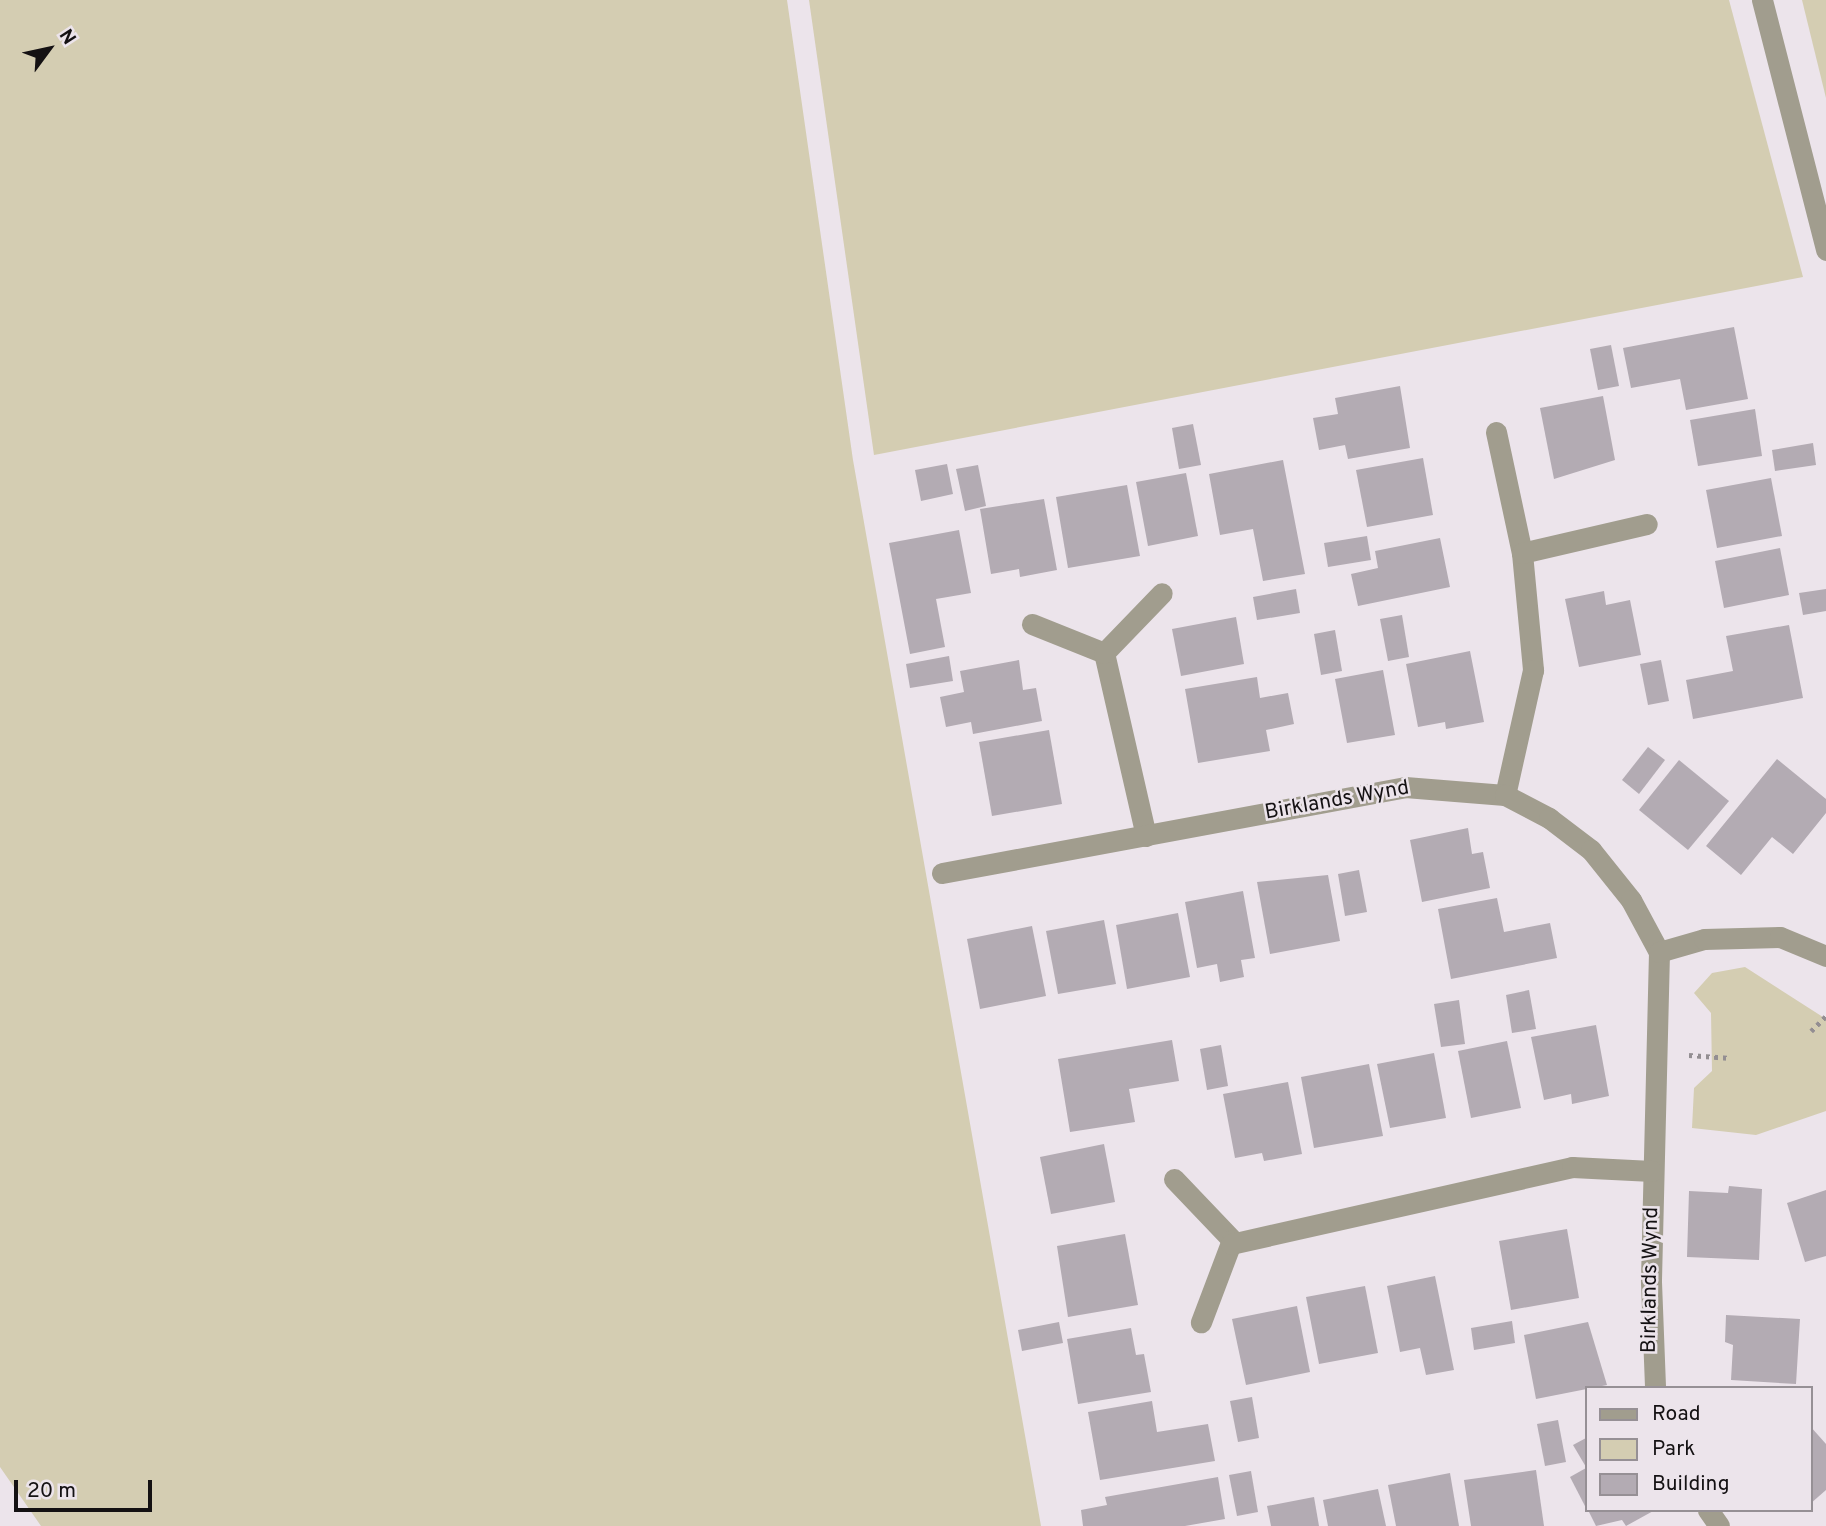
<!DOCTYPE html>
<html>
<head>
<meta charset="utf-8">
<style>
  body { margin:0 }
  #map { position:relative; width:1826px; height:1526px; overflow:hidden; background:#ece4eb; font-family:Overpass,sans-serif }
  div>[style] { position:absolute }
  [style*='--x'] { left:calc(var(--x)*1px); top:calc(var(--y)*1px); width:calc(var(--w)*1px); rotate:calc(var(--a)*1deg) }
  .green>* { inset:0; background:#d4cdb2 }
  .building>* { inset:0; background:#b3abb3 }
  .path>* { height:4.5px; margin-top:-2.25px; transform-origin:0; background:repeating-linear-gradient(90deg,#938e92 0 3.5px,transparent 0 8.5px) }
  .lane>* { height:21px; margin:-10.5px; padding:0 10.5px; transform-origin:10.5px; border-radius:10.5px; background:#a19d8e }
  .street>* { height:21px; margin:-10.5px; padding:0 10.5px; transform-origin:10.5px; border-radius:10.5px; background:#a19d8e }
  span { translate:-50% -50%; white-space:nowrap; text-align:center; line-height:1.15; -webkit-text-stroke:5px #ece4eb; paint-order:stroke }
  .street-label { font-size:21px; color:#141113 }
  .legend { position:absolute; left:1585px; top:1386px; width:228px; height:126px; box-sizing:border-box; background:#ece4eb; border:2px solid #969095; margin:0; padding:9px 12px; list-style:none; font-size:21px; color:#141113 }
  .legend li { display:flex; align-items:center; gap:14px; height:35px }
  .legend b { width:35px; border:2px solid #969095 }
  .north { position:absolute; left:14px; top:14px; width:70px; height:70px; -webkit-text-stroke:5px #ece4eb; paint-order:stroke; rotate:57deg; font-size:19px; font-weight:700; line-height:28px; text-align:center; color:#141113 }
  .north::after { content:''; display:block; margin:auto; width:24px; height:32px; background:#141113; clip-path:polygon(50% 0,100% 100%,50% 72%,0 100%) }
  .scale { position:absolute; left:14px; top:1480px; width:138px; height:32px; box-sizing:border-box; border:4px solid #141113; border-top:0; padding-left:9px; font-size:21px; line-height:24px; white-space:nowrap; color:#141113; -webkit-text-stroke:5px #ece4eb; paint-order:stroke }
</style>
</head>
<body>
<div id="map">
  <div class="green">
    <div style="clip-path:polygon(0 0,787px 0,853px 460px,1041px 1526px,41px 1526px,0 1467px)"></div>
    <div style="clip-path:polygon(809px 0,1729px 0,1803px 277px,874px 455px)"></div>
    <div style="clip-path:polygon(1802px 0,1826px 0,1826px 98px)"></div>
    <div style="clip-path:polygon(1745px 967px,1826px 1019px,1826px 1111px,1756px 1135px,1692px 1128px,1694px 1088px,1712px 1071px,1711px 1013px,1694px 993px,1712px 973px)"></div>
  </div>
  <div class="building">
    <div style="clip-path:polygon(1734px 327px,1748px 399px,1686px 410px,1680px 379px,1631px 388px,1623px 348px)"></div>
    <div style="clip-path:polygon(1611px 345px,1619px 386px,1598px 390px,1590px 349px)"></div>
    <div style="clip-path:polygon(1400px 386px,1410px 448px,1348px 459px,1345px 445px,1319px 450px,1313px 418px,1338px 414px,1335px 398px)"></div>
    <div style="clip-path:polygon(1603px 396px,1615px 460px,1554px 479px,1540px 408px)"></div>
    <div style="clip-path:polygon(1755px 409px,1762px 456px,1698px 466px,1690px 420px)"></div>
    <div style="clip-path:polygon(1193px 424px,1201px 465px,1179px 469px,1172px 428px)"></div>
    <div style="clip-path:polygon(1813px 443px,1816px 465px,1775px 471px,1772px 450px)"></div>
    <div style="clip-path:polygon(1423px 458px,1433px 515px,1367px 527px,1356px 470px)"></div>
    <div style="clip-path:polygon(1283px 460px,1305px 574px,1263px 581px,1253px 529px,1220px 535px,1209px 474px)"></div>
    <div style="clip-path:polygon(947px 464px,953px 494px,921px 501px,915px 470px)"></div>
    <div style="clip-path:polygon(978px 465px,986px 506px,965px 511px,956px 469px)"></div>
    <div style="clip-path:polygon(1186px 473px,1198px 536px,1148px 546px,1136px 482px)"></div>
    <div style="clip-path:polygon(1771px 478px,1782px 536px,1717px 548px,1706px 490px)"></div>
    <div style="clip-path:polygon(1127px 485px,1140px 556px,1068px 568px,1056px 497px)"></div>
    <div style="clip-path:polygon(1044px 499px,1057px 570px,1020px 577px,1019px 569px,991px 574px,980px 509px)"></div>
    <div style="clip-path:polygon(959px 530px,971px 593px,936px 599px,945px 647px,910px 654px,889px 543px)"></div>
    <div style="clip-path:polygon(1367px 536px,1371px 560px,1328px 567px,1324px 543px)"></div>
    <div style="clip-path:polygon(1440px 538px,1450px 587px,1358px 606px,1351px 574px,1378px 568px,1375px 551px)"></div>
    <div style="clip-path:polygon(1780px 548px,1789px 595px,1724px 608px,1715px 561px)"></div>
    <div style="clip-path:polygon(1296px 589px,1300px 613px,1257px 620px,1253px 597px)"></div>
    <div style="clip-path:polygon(1826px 589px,1826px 611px,1803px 615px,1799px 593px)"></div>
    <div style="clip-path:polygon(1604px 591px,1606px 605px,1630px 600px,1641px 655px,1579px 667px,1565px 599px)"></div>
    <div style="clip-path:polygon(1402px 615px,1409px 657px,1388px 661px,1380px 619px)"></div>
    <div style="clip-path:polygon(1236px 617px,1244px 664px,1181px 676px,1172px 629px)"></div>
    <div style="clip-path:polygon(1789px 625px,1803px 698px,1693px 719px,1686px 680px,1733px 671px,1726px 636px)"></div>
    <div style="clip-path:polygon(1335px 630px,1342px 671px,1321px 675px,1314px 634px)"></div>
    <div style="clip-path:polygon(1470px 651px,1484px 722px,1446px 729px,1445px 722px,1418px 727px,1406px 664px)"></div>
    <div style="clip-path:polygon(949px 656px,953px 681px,910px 688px,906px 664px)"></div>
    <div style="clip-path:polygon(1019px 660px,1023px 690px,1036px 688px,1042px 721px,973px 734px,971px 722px,946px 727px,940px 697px,964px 692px,960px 671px)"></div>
    <div style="clip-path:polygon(1661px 660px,1669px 701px,1648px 705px,1640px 664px)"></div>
    <div style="clip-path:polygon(1383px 670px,1395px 735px,1347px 743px,1335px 679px)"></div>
    <div style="clip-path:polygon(1257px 677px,1260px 698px,1288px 693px,1294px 724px,1266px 730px,1270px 751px,1198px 763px,1185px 689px)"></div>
    <div style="clip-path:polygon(1049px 730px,1062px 804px,992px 816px,979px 742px)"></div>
    <div style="clip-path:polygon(1648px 747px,1665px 760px,1639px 794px,1622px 780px)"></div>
    <div style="clip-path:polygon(1777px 759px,1826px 799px,1826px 813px,1793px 854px,1772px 837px,1741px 875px,1706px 846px)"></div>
    <div style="clip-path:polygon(1679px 760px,1729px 801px,1688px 850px,1639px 810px)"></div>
    <div style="clip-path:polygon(1468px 828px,1472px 854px,1483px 852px,1490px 888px,1422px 902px,1410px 840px)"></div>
    <div style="clip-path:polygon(1359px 870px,1367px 912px,1345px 916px,1338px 874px)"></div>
    <div style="clip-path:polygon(1328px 875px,1340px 941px,1270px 954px,1257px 882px)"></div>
    <div style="clip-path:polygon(1243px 891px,1255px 958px,1241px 960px,1244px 977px,1220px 982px,1217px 964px,1197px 968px,1185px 902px)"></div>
    <div style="clip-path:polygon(1497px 898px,1504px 932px,1550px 923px,1557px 958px,1451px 979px,1438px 909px)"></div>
    <div style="clip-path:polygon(1178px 913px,1190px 977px,1127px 989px,1116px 925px)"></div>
    <div style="clip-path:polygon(1104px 920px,1116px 984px,1058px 994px,1046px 931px)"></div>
    <div style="clip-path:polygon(1032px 926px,1046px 996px,980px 1009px,967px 939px)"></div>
    <div style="clip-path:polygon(1529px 990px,1536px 1029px,1512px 1033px,1506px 995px)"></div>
    <div style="clip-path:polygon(1459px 1000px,1465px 1044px,1441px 1047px,1434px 1004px)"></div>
    <div style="clip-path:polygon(1596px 1025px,1609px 1096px,1572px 1104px,1571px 1094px,1544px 1100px,1531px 1037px)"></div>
    <div style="clip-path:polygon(1172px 1040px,1179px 1081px,1129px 1089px,1135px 1122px,1070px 1132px,1058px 1059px)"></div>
    <div style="clip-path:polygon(1507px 1041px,1521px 1108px,1471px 1118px,1458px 1051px)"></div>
    <div style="clip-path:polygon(1221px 1045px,1228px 1086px,1207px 1090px,1200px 1049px)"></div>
    <div style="clip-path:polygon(1434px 1053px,1446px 1118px,1390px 1128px,1377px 1064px)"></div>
    <div style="clip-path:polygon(1369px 1064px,1383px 1136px,1314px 1148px,1301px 1077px)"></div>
    <div style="clip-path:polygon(1288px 1082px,1302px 1154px,1264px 1161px,1262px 1153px,1235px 1158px,1223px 1094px)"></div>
    <div style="clip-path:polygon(1104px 1144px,1115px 1202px,1051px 1214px,1040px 1157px)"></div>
    <div style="clip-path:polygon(1729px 1186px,1762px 1189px,1759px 1260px,1687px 1257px,1689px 1191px,1728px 1193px)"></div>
    <div style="clip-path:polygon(1826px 1190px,1826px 1256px,1805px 1262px,1787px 1203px)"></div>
    <div style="clip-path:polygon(1567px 1229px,1579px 1298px,1511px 1310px,1499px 1241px)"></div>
    <div style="clip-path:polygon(1125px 1234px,1138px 1305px,1068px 1317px,1057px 1246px)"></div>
    <div style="clip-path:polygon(1435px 1276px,1454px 1370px,1426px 1375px,1420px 1348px,1400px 1352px,1387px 1286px)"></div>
    <div style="clip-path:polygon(1365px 1286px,1378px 1353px,1319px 1364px,1306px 1297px)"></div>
    <div style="clip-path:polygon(1297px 1306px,1310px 1372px,1246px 1385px,1232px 1319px)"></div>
    <div style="clip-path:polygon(1726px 1315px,1800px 1319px,1796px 1384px,1731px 1380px,1733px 1345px,1725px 1342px)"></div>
    <div style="clip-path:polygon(1512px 1321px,1515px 1343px,1474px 1350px,1471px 1328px)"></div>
    <div style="clip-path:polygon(1059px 1322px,1063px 1343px,1022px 1351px,1018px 1330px)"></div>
    <div style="clip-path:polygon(1588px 1322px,1607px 1385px,1536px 1399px,1524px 1335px)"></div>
    <div style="clip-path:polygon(1131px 1328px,1136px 1355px,1144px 1354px,1151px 1392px,1078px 1404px,1067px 1339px)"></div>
    <div style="clip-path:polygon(1252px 1397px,1259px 1438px,1238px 1442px,1230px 1401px)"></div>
    <div style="clip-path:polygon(1152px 1401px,1157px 1432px,1208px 1424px,1215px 1461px,1100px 1480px,1088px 1412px)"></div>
    <div style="clip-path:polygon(1558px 1420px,1566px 1462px,1545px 1466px,1537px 1424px)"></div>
    <div style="clip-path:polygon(1810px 1426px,1826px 1444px,1826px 1490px,1810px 1504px)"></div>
    <div style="clip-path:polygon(1586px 1438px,1586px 1467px,1573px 1445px)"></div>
    <div style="clip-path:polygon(1586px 1468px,1586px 1508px,1570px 1477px)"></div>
    <div style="clip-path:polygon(1536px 1470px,1544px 1526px,1471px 1526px,1464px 1480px)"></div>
    <div style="clip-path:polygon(1251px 1471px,1258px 1512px,1237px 1516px,1229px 1475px)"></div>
    <div style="clip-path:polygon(1450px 1473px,1459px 1526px,1396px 1526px,1388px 1485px)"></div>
    <div style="clip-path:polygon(1218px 1477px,1225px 1519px,1185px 1526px,1083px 1526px,1081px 1510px,1107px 1505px,1105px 1497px)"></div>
    <div style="clip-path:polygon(1378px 1489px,1386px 1526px,1328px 1526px,1323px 1500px)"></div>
    <div style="clip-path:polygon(1314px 1497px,1319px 1526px,1271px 1526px,1267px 1506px)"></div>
    <div style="clip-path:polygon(1588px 1510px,1655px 1510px,1626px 1526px,1622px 1520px,1596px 1526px)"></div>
  </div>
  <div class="path">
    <div style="--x:1811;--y:1031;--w:21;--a:-45"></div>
    <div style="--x:1689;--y:1055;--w:42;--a:4.1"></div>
  </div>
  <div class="lane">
    <div style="--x:1762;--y:0;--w:258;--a:75.6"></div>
  </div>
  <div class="street">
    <div style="--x:1496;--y:432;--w:124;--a:77.9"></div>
    <div style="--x:1522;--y:553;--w:118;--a:84.6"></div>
    <div style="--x:1533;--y:670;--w:128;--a:102.6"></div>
    <div style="--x:1522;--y:553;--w:128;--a:-13.1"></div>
    <div style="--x:1032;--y:624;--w:78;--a:21.9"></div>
    <div style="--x:1146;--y:836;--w:188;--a:-102.9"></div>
    <div style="--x:1104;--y:653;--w:83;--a:-46"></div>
    <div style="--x:942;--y:873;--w:471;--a:-10.5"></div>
    <div style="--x:1405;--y:787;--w:100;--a:4.6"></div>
    <div style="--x:1505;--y:795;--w:50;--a:27.6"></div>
    <div style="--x:1549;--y:818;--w:53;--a:37.3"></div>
    <div style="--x:1591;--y:850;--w:64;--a:51.3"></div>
    <div style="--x:1631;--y:900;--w:59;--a:61.7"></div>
    <div style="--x:1659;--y:952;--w:330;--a:91.4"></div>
    <div style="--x:1651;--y:1282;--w:106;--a:87.8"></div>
    <div style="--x:1659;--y:952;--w:47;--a:-16.1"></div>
    <div style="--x:1704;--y:939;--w:76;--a:-1.5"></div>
    <div style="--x:1780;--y:937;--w:50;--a:22.4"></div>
    <div style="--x:1174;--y:1179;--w:84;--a:46.4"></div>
    <div style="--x:1232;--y:1240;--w:88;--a:110.7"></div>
    <div style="--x:1231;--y:1244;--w:350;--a:-12.7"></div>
    <div style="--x:1572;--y:1167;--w:80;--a:2.9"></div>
    <div style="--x:1708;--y:1510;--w:19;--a:55"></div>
  </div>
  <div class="street-label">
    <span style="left:1337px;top:801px;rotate:-10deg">Birklands Wynd</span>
    <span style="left:1651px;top:1280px;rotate:-89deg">Birklands Wynd</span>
  </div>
  <ul class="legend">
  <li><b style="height:9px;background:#a19d8e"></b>Road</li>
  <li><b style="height:19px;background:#d4cdb2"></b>Park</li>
  <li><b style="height:19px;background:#b3abb3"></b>Building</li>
  </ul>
  <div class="north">N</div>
  <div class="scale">20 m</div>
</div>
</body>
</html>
